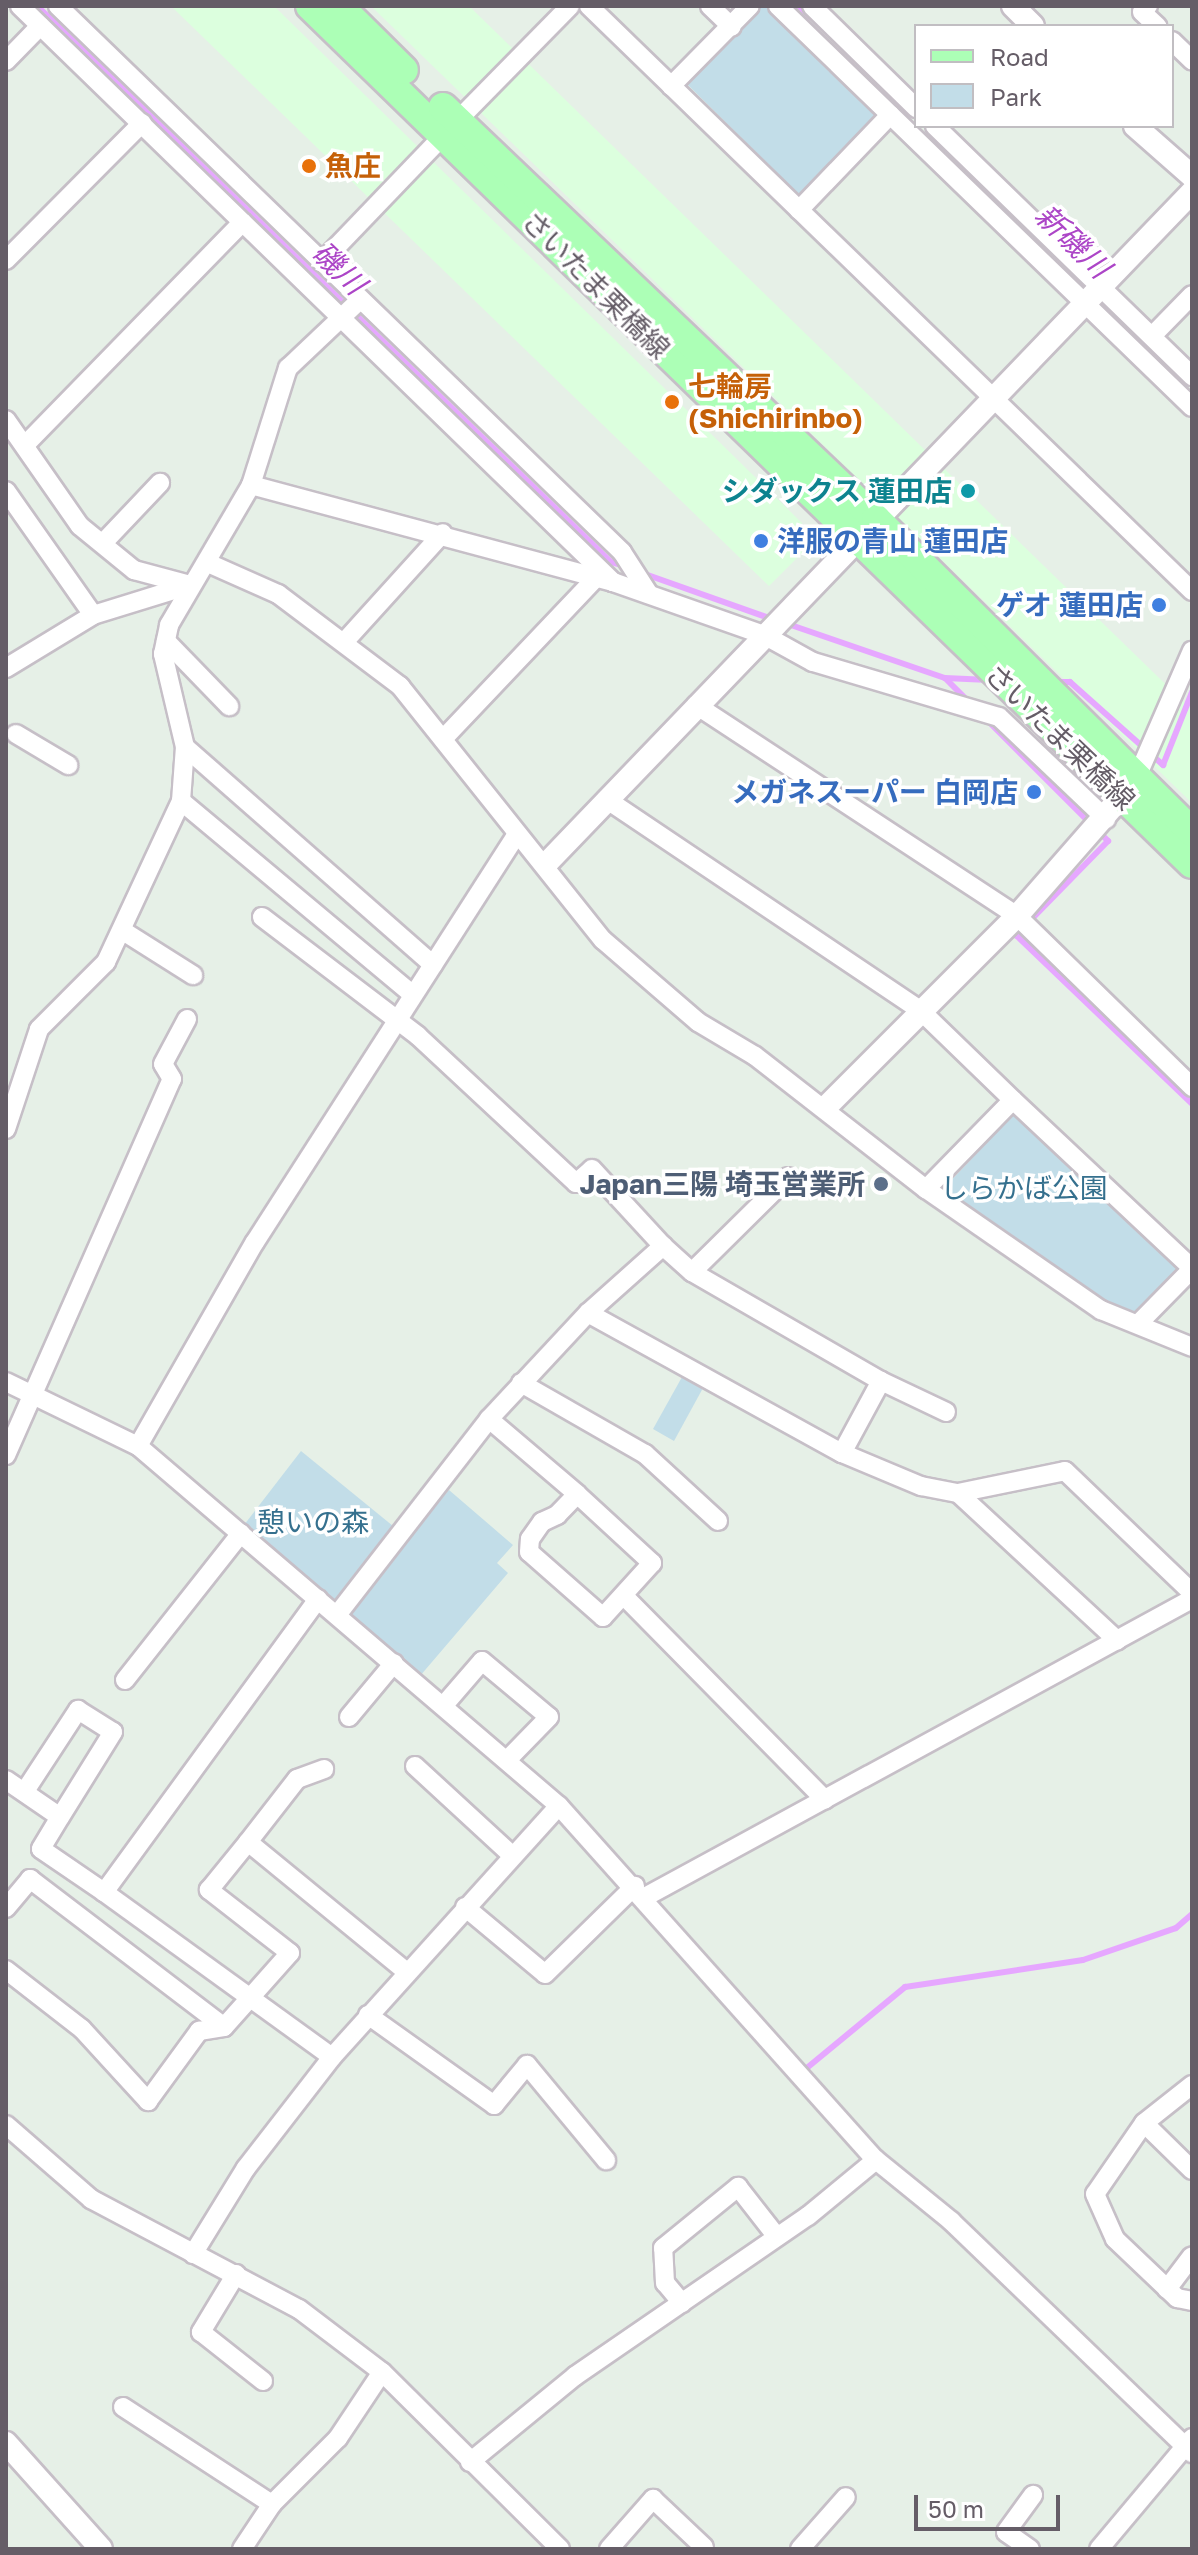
<!DOCTYPE html>
<html>
<head>
<meta charset="utf-8">
<style>
  body { margin:0 }
  #map { position:relative; width:1198px; height:2555px; overflow:hidden; background:#e6f0e7; font-family:"Golos Text","Noto Sans JP",sans-serif }
  div>[style] { position:absolute }
  [style*='--x'] { left:calc(var(--x)*1px); top:calc(var(--y)*1px); width:calc(var(--w)*1px); rotate:calc(var(--a)*1deg) }
  .commercial>* { inset:0; background:#dcffde }
  .green>* { inset:0; background:#c2dde8 }
  .stream>* { height:6px; margin:-3px; padding:0 3px; transform-origin:3px; border-radius:3px; background:#e6a7ff }
  .roads { filter:drop-shadow(2px 0 #c6bfc7) drop-shadow(-2px 0 #c6bfc7) drop-shadow(0 2px #c6bfc7) drop-shadow(0 -2px #c6bfc7) }
  .minor>* { height:18px; margin:-9px; padding:0 9px; transform-origin:9px; border-radius:9px; background:#fff }
  .tertiary>* { height:22px; margin:-11px; padding:0 11px; transform-origin:11px; border-radius:11px; background:#fff }
  .primary>* { height:28px; margin:-14px; padding:0 14px; transform-origin:14px; border-radius:14px; background:#acffb6 }
  .dots>* { width:22px; height:22px; translate:-50% -50%; box-sizing:border-box; border:4px solid #fff; border-radius:50% }
  span { translate:-50% -50%; white-space:nowrap; text-align:center; line-height:1.15; -webkit-text-stroke:7px #fff; paint-order:stroke }
  .food-label { font-size:28px; color:#c56008; font-weight:700 }
  .left { translate:0 -50%; text-align:left }
  .street-label { font-size:28px; color:#655d67 }
  .culture-label { font-size:28px; color:#0d838f; font-weight:700 }
  .right { translate:-100% -50%; text-align:right }
  .shop-label { font-size:28px; color:#366cbe; font-weight:700 }
  .service-label { font-size:28px; color:#4e5e75; font-weight:700 }
  .park-label { font-size:28px; color:#35708e }
  .water-label { font-size:30px; color:#ac45c7; font-style:italic }
  .frame { position:absolute; inset:0; border:8px solid #655d67; pointer-events:none }
  .legend { position:absolute; left:914px; top:24px; width:260px; height:104px; box-sizing:border-box; background:#fff; border:2px solid #c1bec2; margin:0; padding:10px 14px; list-style:none; font-size:24px; color:#655d67 }
  .legend li { display:flex; align-items:center; gap:16px; height:40px }
  .legend b { width:40px; border:2px solid #c1bec2 }
  .scale { position:absolute; left:914px; top:2495px; width:146px; height:36px; box-sizing:border-box; border:4px solid #655d67; border-top:0; padding-left:10px; font-size:24px; line-height:28px; white-space:nowrap; color:#655d67; -webkit-text-stroke:6px #fff; paint-order:stroke }
</style>
</head>
<body>
<div id="map">
  <div class="commercial">
    <div style="clip-path:polygon(171px 6px,274px 6px,802px 523px,802px 553px,769px 586px)"></div>
    <div style="clip-path:polygon(371px 6px,469px 6px,1192px 710px,1192px 803px)"></div>
  </div>
  <div class="green">
    <div style="clip-path:polygon(759px 6px,777px 6px,884px 112px,801px 197px,685px 82px)"></div>
    <div style="clip-path:polygon(1014px 1114px,1180px 1266px,1135px 1315px,1102px 1301px,944px 1188px)"></div>
    <div style="clip-path:polygon(682px 1377px,703px 1388px,674px 1441px,653px 1429px)"></div>
    <div style="clip-path:polygon(301px 1451px,393px 1526px,334px 1603px,244px 1525px)"></div>
    <div style="clip-path:polygon(449px 1490px,513px 1545px,497px 1563px,508px 1573px,420px 1676px,345px 1612px)"></div>
  </div>
  <div class="stream">
    <div style="--x:37;--y:6;--w:799;--a:44.09"></div>
    <div style="--x:611;--y:562;--w:14;--a:17"></div>
    <div style="--x:799;--y:6;--w:16;--a:45"></div>
    <div style="--x:642;--y:573;--w:141;--a:19.5"></div>
    <div style="--x:785;--y:623;--w:169;--a:19"></div>
    <div style="--x:945;--y:678;--w:44;--a:2.6"></div>
    <div style="--x:946;--y:679;--w:33;--a:45"></div>
    <div style="--x:1056;--y:682;--w:14;--a:0"></div>
    <div style="--x:1070;--y:682;--w:125;--a:41.7"></div>
    <div style="--x:1163;--y:765;--w:79;--a:-68.3"></div>
    <div style="--x:986;--y:719;--w:148;--a:45"></div>
    <div style="--x:1099;--y:832;--w:13;--a:45"></div>
    <div style="--x:1108;--y:841;--w:132;--a:134.4"></div>
    <div style="--x:1016;--y:935;--w:244;--a:43.8"></div>
    <div style="--x:808;--y:2067;--w:126;--a:-39.5"></div>
    <div style="--x:905;--y:1987;--w:180;--a:-8.6"></div>
    <div style="--x:1083;--y:1960;--w:98;--a:-19"></div>
    <div style="--x:1176;--y:1928;--w:21;--a:-41"></div>
  </div>
  <div class="roads">
    <div class="minor">
      <div style="--x:20;--y:6;--w:827;--a:44.17"></div>
      <div style="--x:58;--y:6;--w:785;--a:44.07"></div>
      <div style="--x:622;--y:552;--w:50;--a:57.3"></div>
      <div style="--x:589;--y:6;--w:840;--a:44.13"></div>
      <div style="--x:710;--y:6;--w:30;--a:44"></div>
      <div style="--x:778;--y:6;--w:576;--a:44.09"></div>
      <div style="--x:812;--y:6;--w:146;--a:44.4"></div>
      <div style="--x:1148;--y:6;--w:8;--a:135"></div>
      <div style="--x:1142;--y:12;--w:21;--a:43"></div>
      <div style="--x:1172;--y:41;--w:28;--a:44"></div>
      <div style="--x:6;--y:61;--w:49;--a:-45.8"></div>
      <div style="--x:671;--y:86;--w:112;--a:-45.4"></div>
      <div style="--x:457;--y:121;--w:161;--a:-45.5"></div>
      <div style="--x:935;--y:126;--w:359;--a:44.2"></div>
      <div style="--x:799;--y:210;--w:132;--a:-46.2"></div>
      <div style="--x:6;--y:260;--w:193;--a:-45.2"></div>
      <div style="--x:322;--y:262;--w:176;--a:-46.2"></div>
      <div style="--x:1152;--y:336;--w:57;--a:-45.7"></div>
      <div style="--x:6;--y:420;--w:129;--a:55.1"></div>
      <div style="--x:80;--y:526;--w:70;--a:39.2"></div>
      <div style="--x:134;--y:570;--w:58;--a:15"></div>
      <div style="--x:26;--y:444;--w:310;--a:-45.7"></div>
      <div style="--x:251;--y:485;--w:375;--a:15"></div>
      <div style="--x:613;--y:582;--w:160;--a:19.3"></div>
      <div style="--x:764;--y:635;--w:56;--a:28.9"></div>
      <div style="--x:813;--y:662;--w:194;--a:16.5"></div>
      <div style="--x:999;--y:717;--w:148;--a:43.6"></div>
      <div style="--x:6;--y:491;--w:151;--a:54.9"></div>
      <div style="--x:103;--y:543;--w:83;--a:-46.5"></div>
      <div style="--x:208;--y:563;--w:77;--a:23.9"></div>
      <div style="--x:278;--y:594;--w:153;--a:37"></div>
      <div style="--x:400;--y:686;--w:325;--a:51.4"></div>
      <div style="--x:603;--y:940;--w:125;--a:40.8"></div>
      <div style="--x:698;--y:1022;--w:66;--a:30.8"></div>
      <div style="--x:755;--y:1056;--w:217;--a:37.9"></div>
      <div style="--x:926;--y:1189;--w:213;--a:34.7"></div>
      <div style="--x:1101;--y:1310;--w:98;--a:22.1"></div>
      <div style="--x:346;--y:640;--w:144;--a:-47.8"></div>
      <div style="--x:166;--y:641;--w:91;--a:45.9"></div>
      <div style="--x:6;--y:668;--w:102;--a:-31.3"></div>
      <div style="--x:93;--y:615;--w:102;--a:-17.2"></div>
      <div style="--x:696;--y:705;--w:384;--a:33.3"></div>
      <div style="--x:1017;--y:916;--w:245;--a:44.3"></div>
      <div style="--x:16;--y:734;--w:61;--a:30.8"></div>
      <div style="--x:443;--y:739;--w:219;--a:-46.5"></div>
      <div style="--x:185;--y:747;--w:330;--a:41.3"></div>
      <div style="--x:1136;--y:779;--w:140;--a:-66.4"></div>
      <div style="--x:606;--y:799;--w:380;--a:33.9"></div>
      <div style="--x:921;--y:1011;--w:128;--a:44.1"></div>
      <div style="--x:181;--y:801;--w:302;--a:39.9"></div>
      <div style="--x:262;--y:917;--w:196;--a:37.3"></div>
      <div style="--x:418;--y:1036;--w:216;--a:42.9"></div>
      <div style="--x:576;--y:1183;--w:21;--a:-41"></div>
      <div style="--x:592;--y:1169;--w:105;--a:47.3"></div>
      <div style="--x:123;--y:931;--w:83;--a:32.2"></div>
      <div style="--x:6;--y:1129;--w:105;--a:-71.7"></div>
      <div style="--x:39;--y:1029;--w:95;--a:-45"></div>
      <div style="--x:106;--y:962;--w:178;--a:-65"></div>
      <div style="--x:181;--y:801;--w:54;--a:-85.8"></div>
      <div style="--x:185;--y:747;--w:96;--a:-103.3"></div>
      <div style="--x:163;--y:654;--w:30;--a:-78"></div>
      <div style="--x:169;--y:625;--w:162;--a:-59.6"></div>
      <div style="--x:251;--y:485;--w:123;--a:-72.5"></div>
      <div style="--x:288;--y:368;--w:99;--a:-43.4"></div>
      <div style="--x:926;--y:1189;--w:124;--a:-45.7"></div>
      <div style="--x:1013;--y:1100;--w:245;--a:43.2"></div>
      <div style="--x:692;--y:1272;--w:218;--a:30"></div>
      <div style="--x:881;--y:1381;--w:72;--a:25.5"></div>
      <div style="--x:588;--y:1313;--w:290;--a:28.9"></div>
      <div style="--x:842;--y:1453;--w:86;--a:22.7"></div>
      <div style="--x:921;--y:1486;--w:38;--a:11"></div>
      <div style="--x:958;--y:1493;--w:217;--a:42.8"></div>
      <div style="--x:1139;--y:1323;--w:76;--a:-45.5"></div>
      <div style="--x:6;--y:1382;--w:147;--a:25.9"></div>
      <div style="--x:138;--y:1446;--w:554;--a:40.53"></div>
      <div style="--x:559;--y:1806;--w:475;--a:48.2"></div>
      <div style="--x:876;--y:2160;--w:97;--a:39.1"></div>
      <div style="--x:951;--y:2221;--w:335;--a:43.9"></div>
      <div style="--x:521;--y:1383;--w:143;--a:29.8"></div>
      <div style="--x:645;--y:1454;--w:99;--a:42.5"></div>
      <div style="--x:489;--y:1419;--w:116;--a:40.4"></div>
      <div style="--x:577;--y:1494;--w:102;--a:42.6"></div>
      <div style="--x:652;--y:1563;--w:73;--a:132.2"></div>
      <div style="--x:603;--y:1617;--w:98;--a:-138.7"></div>
      <div style="--x:529;--y:1552;--w:13;--a:-86"></div>
      <div style="--x:530;--y:1539;--w:21;--a:-55"></div>
      <div style="--x:542;--y:1522;--w:17;--a:-25"></div>
      <div style="--x:557;--y:1515;--w:29;--a:-46"></div>
      <div style="--x:138;--y:1446;--w:235;--a:-60.2"></div>
      <div style="--x:255;--y:1242;--w:485;--a:-57.3"></div>
      <div style="--x:842;--y:1453;--w:82;--a:-61.6"></div>
      <div style="--x:6;--y:1455;--w:411;--a:-66.2"></div>
      <div style="--x:172;--y:1079;--w:17;--a:-121"></div>
      <div style="--x:163;--y:1064;--w:51;--a:-61.9"></div>
      <div style="--x:958;--y:1493;--w:109;--a:-11.6"></div>
      <div style="--x:1065;--y:1471;--w:176;--a:43.8"></div>
      <div style="--x:624;--y:1596;--w:286;--a:45.4"></div>
      <div style="--x:318;--y:1599;--w:363;--a:126.1"></div>
      <div style="--x:104;--y:1892;--w:281;--a:35.9"></div>
      <div style="--x:337;--y:1615;--w:248;--a:-52.2"></div>
      <div style="--x:489;--y:1419;--w:145;--a:-47"></div>
      <div style="--x:588;--y:1313;--w:101;--a:-41.8"></div>
      <div style="--x:663;--y:1246;--w:39;--a:42"></div>
      <div style="--x:692;--y:1272;--w:135;--a:-44.7"></div>
      <div style="--x:125;--y:1680;--w:187;--a:-51.7"></div>
      <div style="--x:444;--y:1705;--w:58;--a:-49.2"></div>
      <div style="--x:482;--y:1661;--w:87;--a:39.9"></div>
      <div style="--x:549;--y:1717;--w:60;--a:134.3"></div>
      <div style="--x:349;--y:1717;--w:70;--a:-50.2"></div>
      <div style="--x:415;--y:1766;--w:133;--a:42.6"></div>
      <div style="--x:6;--y:1780;--w:65;--a:34.4"></div>
      <div style="--x:60;--y:1817;--w:37;--a:121"></div>
      <div style="--x:41;--y:1849;--w:76;--a:34.3"></div>
      <div style="--x:25;--y:1791;--w:97;--a:-56.8"></div>
      <div style="--x:78;--y:1710;--w:41;--a:32.2"></div>
      <div style="--x:113;--y:1732;--w:100;--a:121.9"></div>
      <div style="--x:248;--y:1842;--w:80;--a:-52.1"></div>
      <div style="--x:297;--y:1779;--w:29;--a:-20"></div>
      <div style="--x:645;--y:1897;--w:623;--a:-28.58"></div>
      <div style="--x:465;--y:1907;--w:104;--a:39.9"></div>
      <div style="--x:545;--y:1974;--w:126;--a:-44.4"></div>
      <div style="--x:6;--y:1908;--w:38;--a:-50"></div>
      <div style="--x:30;--y:1879;--w:244;--a:37.3"></div>
      <div style="--x:6;--y:1970;--w:96;--a:37.8"></div>
      <div style="--x:82;--y:2029;--w:98;--a:47.5"></div>
      <div style="--x:148;--y:2101;--w:87;--a:-53.9"></div>
      <div style="--x:199;--y:2031;--w:25;--a:-9"></div>
      <div style="--x:224;--y:2027;--w:99;--a:-48.3"></div>
      <div style="--x:290;--y:1953;--w:103;--a:-142.1"></div>
      <div style="--x:209;--y:1890;--w:62;--a:-50.9"></div>
      <div style="--x:248;--y:1842;--w:205;--a:39.3"></div>
      <div style="--x:368;--y:2015;--w:155;--a:35.5"></div>
      <div style="--x:494;--y:2105;--w:52;--a:-50.5"></div>
      <div style="--x:527;--y:2065;--w:124;--a:50.3"></div>
      <div style="--x:1192;--y:2085;--w:61;--a:141.6"></div>
      <div style="--x:1144;--y:2123;--w:86;--a:124.6"></div>
      <div style="--x:1095;--y:2194;--w:49;--a:66"></div>
      <div style="--x:1115;--y:2239;--w:86;--a:43.6"></div>
      <div style="--x:1177;--y:2298;--w:15;--a:11"></div>
      <div style="--x:1144;--y:2123;--w:67;--a:44.4"></div>
      <div style="--x:6;--y:2125;--w:113;--a:41"></div>
      <div style="--x:91;--y:2199;--w:235;--a:27.9"></div>
      <div style="--x:299;--y:2309;--w:104;--a:37.2"></div>
      <div style="--x:382;--y:2372;--w:251;--a:44.8"></div>
      <div style="--x:193;--y:2254;--w:101;--a:-58.4"></div>
      <div style="--x:246;--y:2168;--w:140;--a:-52.2"></div>
      <div style="--x:332;--y:2057;--w:338;--a:-47.9"></div>
      <div style="--x:236;--y:2274;--w:68;--a:121.1"></div>
      <div style="--x:201;--y:2332;--w:79;--a:38.3"></div>
      <div style="--x:1167;--y:2289;--w:41;--a:-52.9"></div>
      <div style="--x:682;--y:2303;--w:26;--a:-130"></div>
      <div style="--x:665;--y:2283;--w:35;--a:-93"></div>
      <div style="--x:663;--y:2248;--w:97;--a:-39.1"></div>
      <div style="--x:738;--y:2187;--w:63;--a:52"></div>
      <div style="--x:123;--y:2407;--w:178;--a:33.1"></div>
      <div style="--x:470;--y:2462;--w:136;--a:-39.3"></div>
      <div style="--x:575;--y:2376;--w:283;--a:-34.5"></div>
      <div style="--x:808;--y:2216;--w:88;--a:-39.5"></div>
      <div style="--x:242;--y:2549;--w:54;--a:-56.3"></div>
      <div style="--x:272;--y:2504;--w:93;--a:-45"></div>
      <div style="--x:338;--y:2438;--w:79;--a:-56.3"></div>
      <div style="--x:609;--y:2549;--w:67;--a:-48.7"></div>
      <div style="--x:653;--y:2499;--w:70;--a:43.3"></div>
      <div style="--x:800;--y:2549;--w:69;--a:-48.5"></div>
      <div style="--x:1030;--y:2549;--w:29;--a:-145"></div>
      <div style="--x:1006;--y:2532;--w:46;--a:-53.9"></div>
      <div style="--x:1099;--y:2549;--w:145;--a:-50"></div>
    </div>
    <div class="tertiary">
      <div style="--x:1013;--y:6;--w:28;--a:45"></div>
      <div style="--x:1135;--y:126;--w:76;--a:41.3"></div>
      <div style="--x:546;--y:864;--w:932;--a:-46.13"></div>
      <div style="--x:826;--y:1107;--w:270;--a:-45"></div>
      <div style="--x:1017;--y:916;--w:173;--a:-48.8"></div>
      <div style="--x:6;--y:2443;--w:142;--a:48.1"></div>
    </div>
    <div class="primary">
      <div style="--x:310;--y:6;--w:1230;--a:44.21"></div>
      <div style="--x:339;--y:6;--w:91;--a:44.6"></div>
      <div style="--x:443;--y:107;--w:598;--a:43.58"></div>
      <div style="--x:876;--y:519;--w:445;--a:44.7"></div>
    </div>
  </div>
  <div class="dots">
    <div style="left:309px;top:166px;background:#e8710a"></div>
    <div style="left:672px;top:402px;background:#e8710a"></div>
    <div style="left:968px;top:491px;background:#0f9aa8"></div>
    <div style="left:761px;top:541px;background:#3f7fe0"></div>
    <div style="left:1159px;top:605px;background:#3f7fe0"></div>
    <div style="left:1034px;top:792px;background:#3f7fe0"></div>
    <div style="left:881px;top:1184px;background:#5c6f8a"></div>
  </div>
  <div class="food-label">
    <span class="left" style="left:325px;top:166px">魚庄</span>
    <span class="left" style="left:688px;top:402px">七輪房<br>(Shichirinbo)</span>
  </div>
  <div class="street-label">
    <span style="left:596px;top:285px;rotate:45deg">さいたま栗橋線</span>
    <span style="left:1060px;top:737px;rotate:44deg">さいたま栗橋線</span>
  </div>
  <div class="culture-label">
    <span class="right" style="left:952px;top:491px">シダックス 蓮田店</span>
  </div>
  <div class="shop-label">
    <span class="left" style="left:777px;top:541px">洋服の青山 蓮田店</span>
    <span class="right" style="left:1143px;top:605px">ゲオ 蓮田店</span>
    <span class="right" style="left:1018px;top:792px">メガネスーパー 白岡店</span>
  </div>
  <div class="service-label">
    <span class="right" style="left:865px;top:1184px">Japan三陽 埼玉営業所</span>
  </div>
  <div class="park-label">
    <span style="left:1024px;top:1188px">しらかば公園</span>
    <span style="left:313px;top:1522px">憩いの森</span>
  </div>
  <div class="water-label">
    <span style="left:1073px;top:241px;rotate:44deg">新磯川</span>
    <span style="left:339px;top:268px;rotate:44deg">磯川</span>
  </div>
  <div class="frame"></div>
  <ul class="legend">
  <li><b style="height:10px;background:#acffb6"></b>Road</li>
  <li><b style="height:22px;background:#c2dde8"></b>Park</li>
  </ul>
  <div class="scale">50 m</div>
</div>
</body>
</html>
